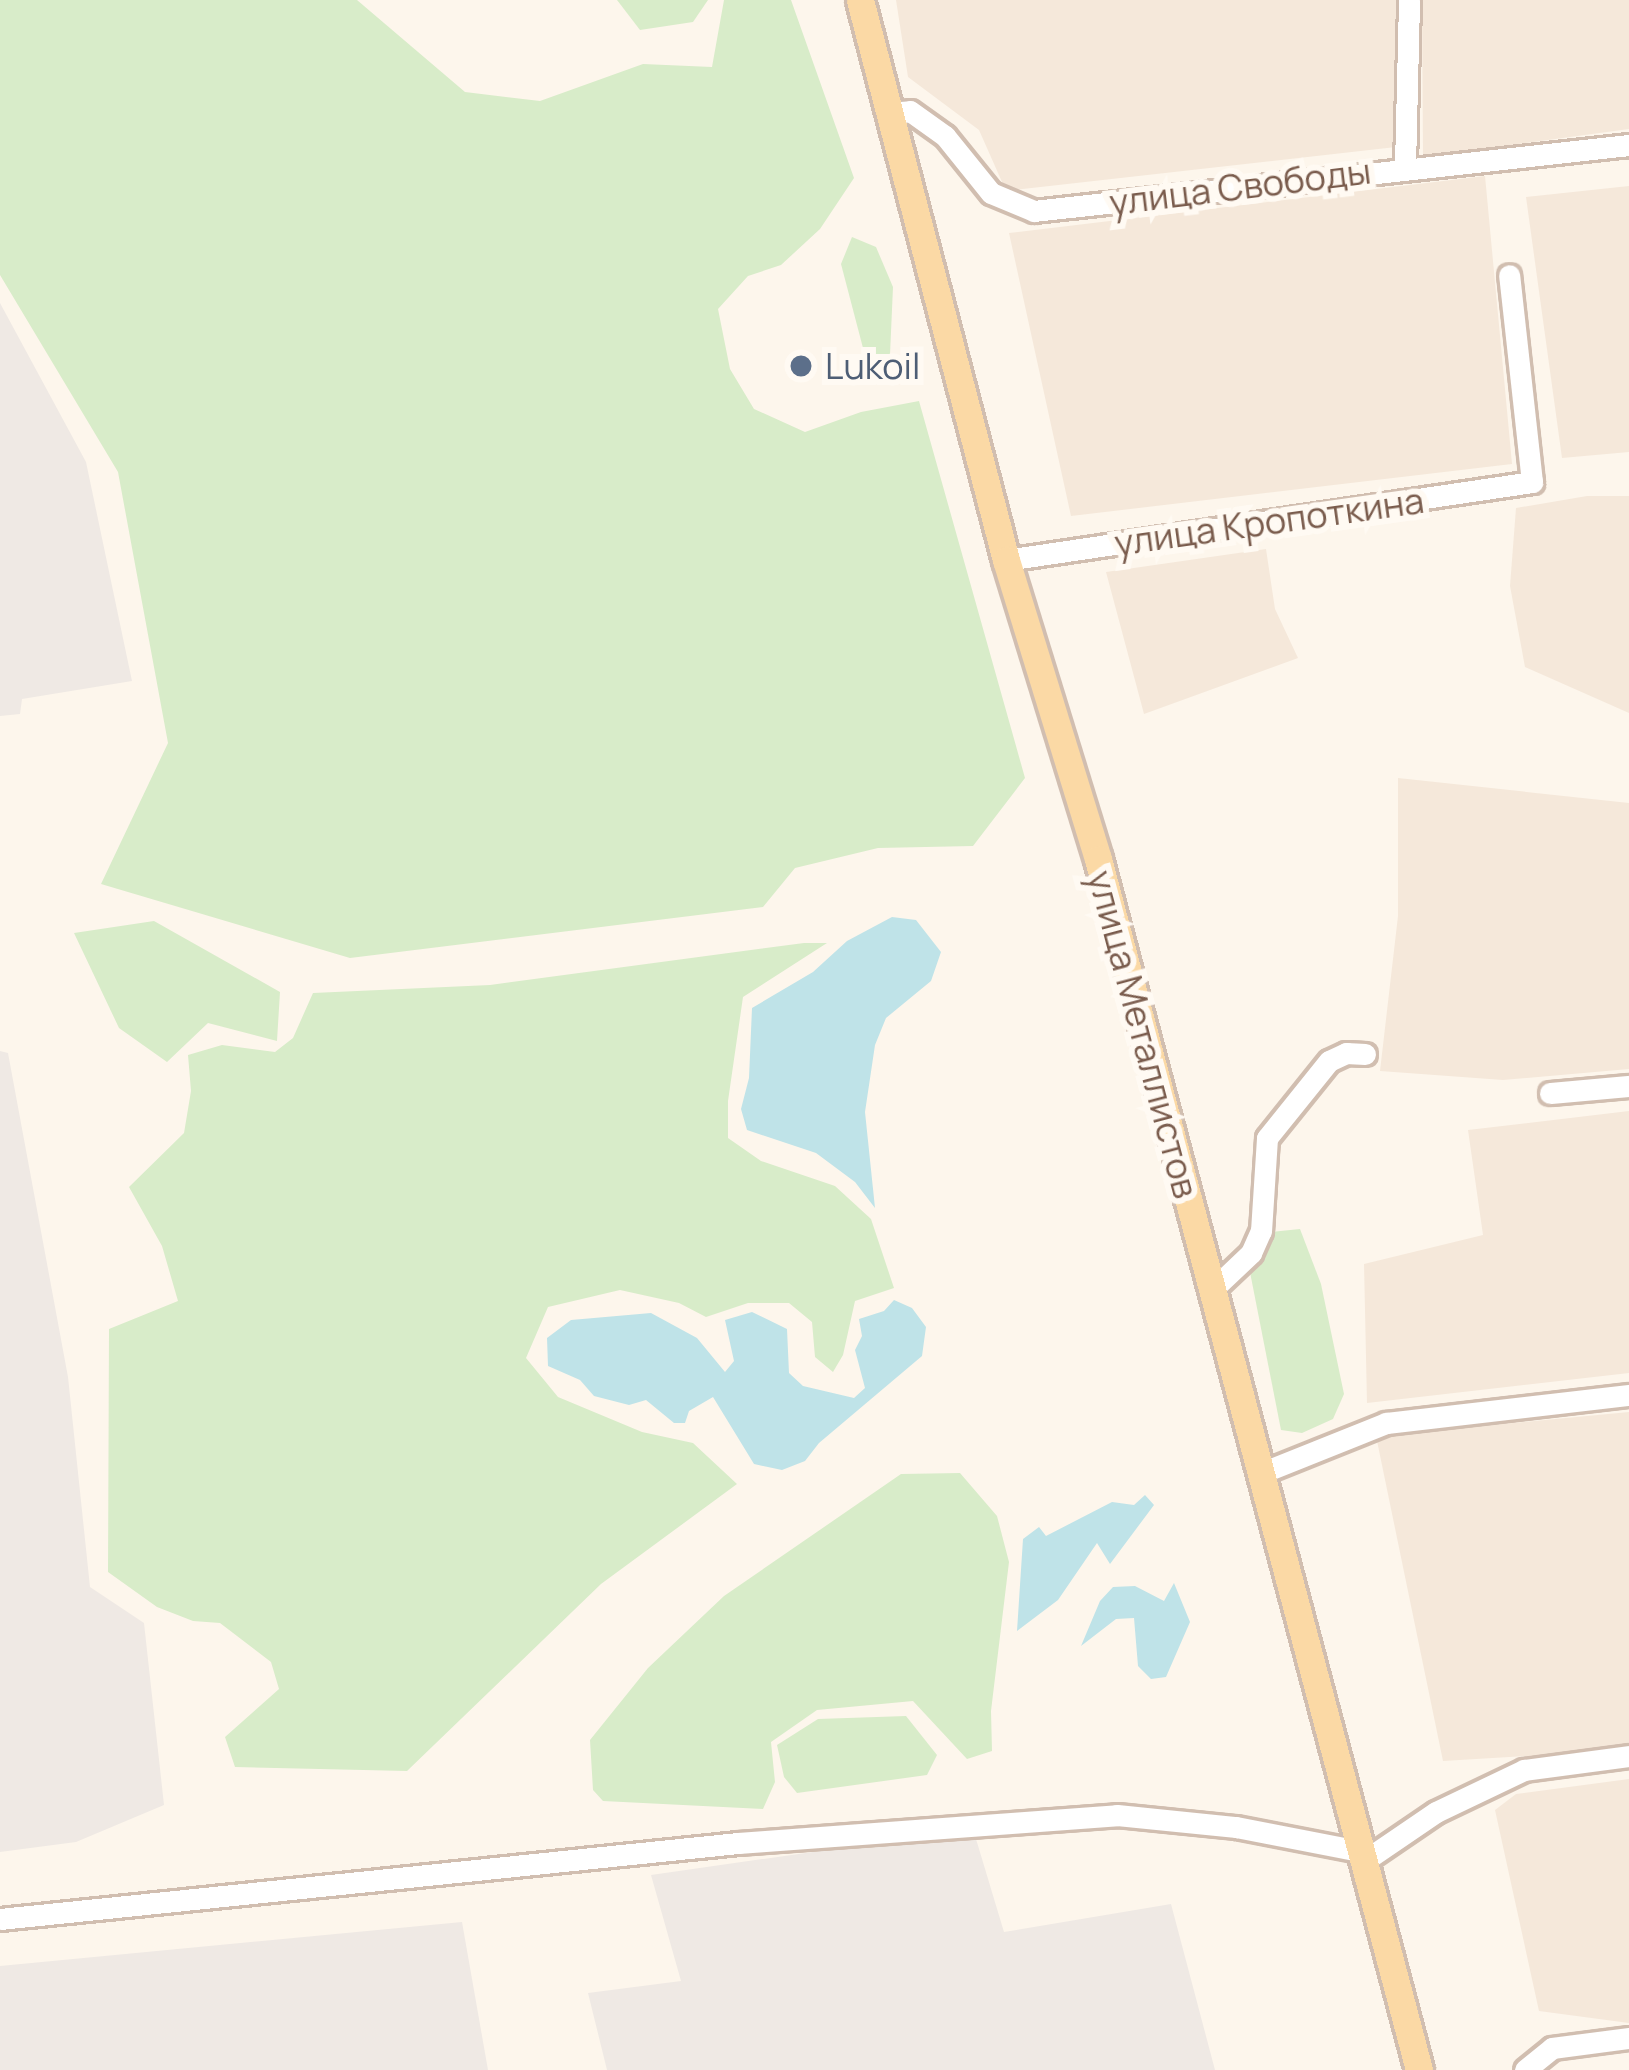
<!DOCTYPE html>
<html>
<head>
<meta charset="utf-8">
<style>
  body { margin:0 }
  #map { position:relative; width:1629px; height:2070px; overflow:hidden; background:#fdf6ec; font-family:Manrope,sans-serif }
  div>[style] { position:absolute }
  [style*='--x'] { left:calc(var(--x)*1px); top:calc(var(--y)*1px); width:calc(var(--w)*1px); rotate:calc(var(--a)*1deg) }
  .residential>* { inset:0; background:#f5e8da }
  .industrial>* { inset:0; background:#efe9e4 }
  .green>* { inset:0; background:#d8ecc9 }
  .water>* { inset:0; background:#bfe3e8 }
  .roads { filter:drop-shadow(3px 0 #d1beb0) drop-shadow(-3px 0 #d1beb0) drop-shadow(0 3px #d1beb0) drop-shadow(0 -3px #d1beb0) }
  .minor>* { height:21px; margin:-10.5px; padding:0 10.5px; transform-origin:10.5px; border-radius:10.5px; background:#fff }
  .major>* { height:27px; margin:-13.5px; padding:0 13.5px; transform-origin:13.5px; border-radius:13.5px; background:#fbd9a5 }
  .dots>* { width:33px; height:33px; translate:-50% -50%; box-sizing:border-box; border:6px solid #fffaf3; border-radius:50% }
  span { translate:-50% -50%; white-space:nowrap; text-align:center; line-height:1.15; -webkit-text-stroke:12px #fffaf3; paint-order:stroke }
  .street-label { font-size:36px; color:#7a5c4d }
  .service-label { font-size:36px; color:#4e5e75 }
  .left { translate:0 -50%; text-align:left }
</style>
</head>
<body>
<div id="map">
  <div class="residential">
    <div style="clip-path:polygon(896px 0,1396px 0,1396px 147px,1006px 191px,979px 130px,908px 77px)"></div>
    <div style="clip-path:polygon(1422px 0,1629px 0,1629px 129px,1423px 157px)"></div>
    <div style="clip-path:polygon(1485px 176px,1512px 464px,1071px 516px,1009px 233px)"></div>
    <div style="clip-path:polygon(1629px 186px,1629px 452px,1562px 458px,1526px 197px)"></div>
    <div style="clip-path:polygon(1587px 496px,1629px 496px,1629px 713px,1525px 667px,1510px 586px,1516px 508px)"></div>
    <div style="clip-path:polygon(1266px 549px,1275px 609px,1298px 658px,1144px 714px,1106px 572px)"></div>
    <div style="clip-path:polygon(1398px 778px,1629px 803px,1629px 1069px,1503px 1080px,1380px 1071px,1398px 916px)"></div>
    <div style="clip-path:polygon(1629px 1111px,1629px 1373px,1367px 1403px,1364px 1264px,1483px 1235px,1468px 1130px)"></div>
    <div style="clip-path:polygon(1629px 1412px,1629px 1750px,1443px 1761px,1376px 1436px)"></div>
    <div style="clip-path:polygon(1629px 1779px,1629px 2023px,1539px 2011px,1495px 1810px,1516px 1794px)"></div>
  </div>
  <div class="industrial">
    <div style="clip-path:polygon(0 303px,86px 462px,132px 681px,22px 699px,20px 714px,0 716px)"></div>
    <div style="clip-path:polygon(0 1051px,8px 1053px,68px 1377px,90px 1587px,144px 1623px,164px 1805px,76px 1842px,0 1852px)"></div>
    <div style="clip-path:polygon(973px 1829px,1004px 1932px,1171px 1904px,1215px 2070px,607px 2070px,588px 1993px,681px 1981px,651px 1875px)"></div>
    <div style="clip-path:polygon(462px 1922px,488px 2070px,0 2070px,0 1966px)"></div>
  </div>
  <div class="green">
    <div style="clip-path:polygon(0 0,357px 0,465px 92px,540px 101px,643px 64px,712px 67px,724px 0,791px 0,854px 178px,820px 229px,781px 265px,748px 276px,718px 309px,730px 369px,754px 409px,805px 432px,861px 412px,919px 401px,1025px 778px,973px 846px,878px 848px,795px 868px,763px 907px,350px 958px,101px 884px,168px 743px,118px 472px,0 275px)"></div>
    <div style="clip-path:polygon(617px 0,708px 0,693px 22px,640px 30px)"></div>
    <div style="clip-path:polygon(852px 237px,876px 247px,893px 287px,889px 377px,870px 363px,863px 348px,841px 264px)"></div>
    <div style="clip-path:polygon(154px 921px,280px 992px,277px 1041px,208px 1023px,167px 1062px,119px 1028px,74px 933px)"></div>
    <div style="clip-path:polygon(804px 943px,827px 943px,743px 997px,728px 1101px,728px 1138px,761px 1161px,835px 1186px,871px 1219px,894px 1288px,855px 1301px,843px 1355px,833px 1372px,815px 1357px,812px 1322px,789px 1303px,748px 1303px,706px 1317px,679px 1303px,620px 1290px,548px 1307px,526px 1358px,558px 1397px,642px 1432px,693px 1443px,737px 1484px,601px 1584px,407px 1771px,235px 1767px,225px 1737px,279px 1689px,271px 1662px,220px 1623px,193px 1621px,157px 1607px,108px 1572px,109px 1329px,178px 1301px,162px 1246px,129px 1187px,184px 1133px,191px 1091px,188px 1055px,222px 1045px,275px 1052px,293px 1038px,313px 993px,490px 985px)"></div>
    <div style="clip-path:polygon(1300px 1229px,1321px 1284px,1344px 1394px,1333px 1419px,1302px 1433px,1281px 1430px,1248px 1262px,1271px 1232px)"></div>
    <div style="clip-path:polygon(960px 1473px,997px 1516px,1009px 1562px,991px 1711px,992px 1751px,967px 1759px,913px 1701px,817px 1710px,771px 1742px,775px 1782px,763px 1809px,603px 1801px,593px 1790px,590px 1740px,648px 1668px,724px 1596px,901px 1474px)"></div>
    <div style="clip-path:polygon(906px 1716px,937px 1755px,927px 1775px,797px 1793px,784px 1777px,777px 1745px,818px 1719px)"></div>
  </div>
  <div class="water">
    <div style="clip-path:polygon(892px 917px,916px 920px,941px 952px,931px 981px,886px 1018px,875px 1045px,865px 1112px,875px 1208px,855px 1182px,816px 1153px,747px 1130px,741px 1109px,749px 1078px,752px 1008px,813px 972px,847px 941px)"></div>
    <div style="clip-path:polygon(894px 1300px,912px 1308px,926px 1327px,922px 1356px,819px 1443px,805px 1461px,782px 1470px,754px 1464px,713px 1397px,689px 1411px,685px 1423px,674px 1423px,646px 1400px,629px 1405px,594px 1396px,580px 1380px,548px 1366px,547px 1338px,571px 1320px,651px 1313px,697px 1338px,725px 1372px,734px 1361px,725px 1320px,752px 1312px,787px 1329px,789px 1373px,803px 1386px,854px 1398px,865px 1388px,855px 1350px,862px 1336px,859px 1319px,884px 1311px)"></div>
    <div style="clip-path:polygon(1145px 1495px,1154px 1505px,1110px 1564px,1097px 1543px,1058px 1600px,1017px 1631px,1023px 1539px,1039px 1527px,1046px 1536px,1112px 1502px,1134px 1505px)"></div>
    <div style="clip-path:polygon(1174px 1583px,1190px 1622px,1166px 1677px,1151px 1679px,1138px 1666px,1134px 1618px,1116px 1619px,1081px 1646px,1100px 1601px,1113px 1587px,1135px 1586px,1164px 1601px)"></div>
  </div>
  <div class="roads">
    <div class="minor">
      <div style="--x:889;--y:113;--w:21;--a:-5"></div>
      <div style="--x:910;--y:111;--w:43;--a:35.5"></div>
      <div style="--x:945;--y:136;--w:73;--a:51.1"></div>
      <div style="--x:991;--y:193;--w:47;--a:22.7"></div>
      <div style="--x:1034;--y:211;--w:599;--a:-6.33"></div>
      <div style="--x:1405;--y:166;--w:166;--a:-88.6"></div>
      <div style="--x:1006;--y:560;--w:532;--a:-8.43"></div>
      <div style="--x:1532;--y:482;--w:208;--a:-96.3"></div>
      <div style="--x:1550;--y:1093;--w:79;--a:-5.1"></div>
      <div style="--x:1212;--y:1290;--w:54;--a:-43.5"></div>
      <div style="--x:1251;--y:1253;--w:24;--a:-66"></div>
      <div style="--x:1261;--y:1231;--w:93;--a:-86.3"></div>
      <div style="--x:1267;--y:1138;--w:99;--a:-51.2"></div>
      <div style="--x:1329;--y:1061;--w:19;--a:-25"></div>
      <div style="--x:1346;--y:1053;--w:19;--a:3"></div>
      <div style="--x:1261;--y:1473;--w:135;--a:-21.8"></div>
      <div style="--x:1386;--y:1423;--w:245;--a:-6.6"></div>
      <div style="--x:1367;--y:1859;--w:83;--a:-34.3"></div>
      <div style="--x:1436;--y:1812;--w:98;--a:-25.5"></div>
      <div style="--x:1524;--y:1770;--w:106;--a:-7.6"></div>
      <div style="--x:0;--y:1919;--w:742;--a:-5.88"></div>
      <div style="--x:738;--y:1843;--w:380;--a:-4.2"></div>
      <div style="--x:1117;--y:1815;--w:120;--a:5.8"></div>
      <div style="--x:1236;--y:1827;--w:131;--a:11"></div>
      <div style="--x:1525;--y:2070;--w:35;--a:-39"></div>
      <div style="--x:1552;--y:2048;--w:78;--a:-7.4"></div>
    </div>
    <div class="major">
      <div style="--x:860;--y:0;--w:579;--a:75.39"></div>
      <div style="--x:1006;--y:560;--w:313;--a:72.9"></div>
      <div style="--x:1098;--y:859;--w:1253;--a:75.15"></div>
    </div>
  </div>
  <div class="dots">
    <div style="left:801px;top:366px;background:#5c6f8a"></div>
  </div>
  <div class="street-label">
    <span style="left:1240px;top:186px;rotate:-7deg">улица Свободы</span>
    <span style="left:1269px;top:521px;rotate:-8deg">улица Кропоткина</span>
    <span style="left:1144px;top:1034px;rotate:75deg">улица Металлистов</span>
  </div>
  <div class="service-label">
    <span class="left" style="left:825px;top:366px">Lukoil</span>
  </div>
</div>
</body>
</html>
